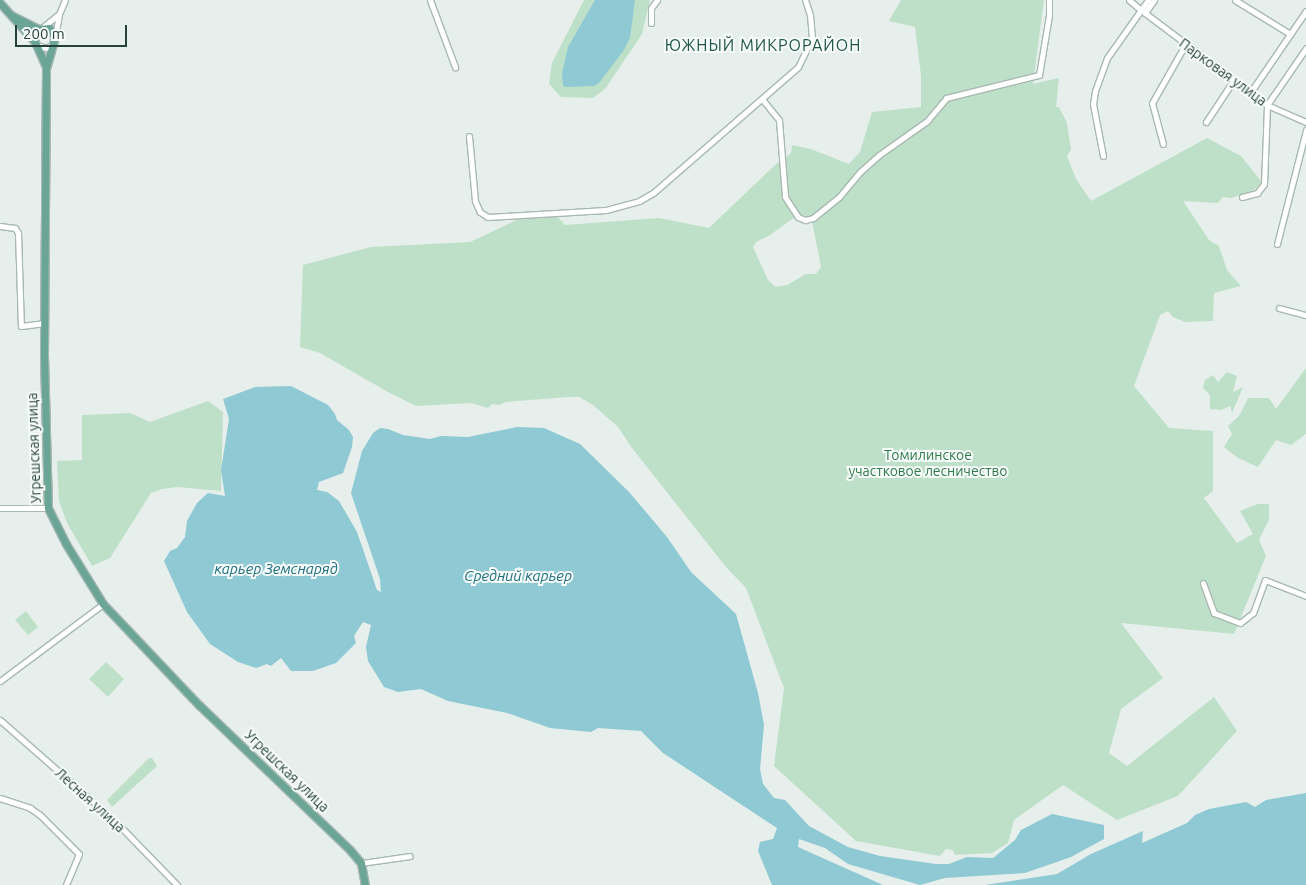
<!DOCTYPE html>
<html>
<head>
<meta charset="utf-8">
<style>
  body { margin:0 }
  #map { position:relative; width:1306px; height:885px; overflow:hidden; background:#e6efeb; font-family:Ubuntu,sans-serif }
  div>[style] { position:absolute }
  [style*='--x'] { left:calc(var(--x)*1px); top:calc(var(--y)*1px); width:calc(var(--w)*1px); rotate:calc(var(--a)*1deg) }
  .green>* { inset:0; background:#bfe0c8 }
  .water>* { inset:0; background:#8ec9d4 }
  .roads { filter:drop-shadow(1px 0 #a8b8b2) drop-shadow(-1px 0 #a8b8b2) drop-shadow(0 1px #a8b8b2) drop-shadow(0 -1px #a8b8b2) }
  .minor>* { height:5px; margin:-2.5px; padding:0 2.5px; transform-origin:2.5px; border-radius:2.5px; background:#fff }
  .major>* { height:7px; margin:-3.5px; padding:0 3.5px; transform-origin:3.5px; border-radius:3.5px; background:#6aa596 }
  span { translate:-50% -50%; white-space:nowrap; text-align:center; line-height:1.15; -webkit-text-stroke:4px #f7fbf9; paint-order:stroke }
  .street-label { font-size:14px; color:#24423a }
  .park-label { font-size:14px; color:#2d7a4b }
  .water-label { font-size:15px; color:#1c6f80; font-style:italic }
  .quarter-label { font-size:16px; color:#1f5548; letter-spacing:1px }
  .scale { position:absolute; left:15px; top:25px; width:112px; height:22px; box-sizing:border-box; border:2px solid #24423a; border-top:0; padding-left:6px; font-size:15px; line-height:18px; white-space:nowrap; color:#24423a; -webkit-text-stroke:4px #f7fbf9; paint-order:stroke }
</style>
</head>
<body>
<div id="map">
  <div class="green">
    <div style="clip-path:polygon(584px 0,650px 0,642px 34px,605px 89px,593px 98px,561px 97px,549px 84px,552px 63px)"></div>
    <div style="clip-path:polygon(evenodd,901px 0,1044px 0,1033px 84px,1059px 78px,1056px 107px,1059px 107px,1067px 123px,1071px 150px,1067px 156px,1076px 179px,1091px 201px,1207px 138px,1241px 156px,1262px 182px,1253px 191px,1231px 198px,1223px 197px,1218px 203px,1183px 201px,1209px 240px,1219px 246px,1227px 270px,1241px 286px,1214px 293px,1213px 321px,1185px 322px,1173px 317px,1168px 311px,1160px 315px,1134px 386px,1169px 428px,1213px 431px,1213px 491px,1204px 498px,1237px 543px,1253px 534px,1240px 511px,1258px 504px,1269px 504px,1269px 520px,1259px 540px,1266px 556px,1234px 634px,1121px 623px,1163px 678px,1121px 709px,1109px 753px,1127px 766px,1214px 697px,1237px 731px,1178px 796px,1117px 820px,1063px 785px,1014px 820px,1008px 843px,992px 853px,955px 855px,953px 850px,946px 849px,940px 856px,856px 841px,774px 766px,784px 688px,746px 588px,726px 567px,632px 448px,618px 427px,593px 405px,579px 397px,568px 397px,506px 402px,499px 405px,492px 404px,488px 408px,471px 403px,416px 406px,388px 392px,320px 353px,300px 347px,303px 265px,371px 247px,470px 242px,523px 217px,555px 214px,565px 225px,659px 218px,709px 228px,774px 166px,791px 153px,792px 145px,811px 149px,849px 164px,860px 152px,872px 112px,921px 107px,921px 76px,915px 27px,889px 21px,901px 0,799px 214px,810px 217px,812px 221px,821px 267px,816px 274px,806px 274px,787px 285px,776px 287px,768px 280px,753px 247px,756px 242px,770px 235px,799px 214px)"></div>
    <div style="clip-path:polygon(1306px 368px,1306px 434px,1291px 445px,1276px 440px,1258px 467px,1238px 458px,1224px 447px,1232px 434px,1228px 426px,1239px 416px,1248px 398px,1269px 398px,1276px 409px)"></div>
    <div style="clip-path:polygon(1227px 372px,1237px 376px,1233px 392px,1243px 387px,1232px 413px,1230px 406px,1221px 410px,1210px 409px,1210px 395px,1203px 388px,1205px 380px,1213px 375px,1218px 382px)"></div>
    <div style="clip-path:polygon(208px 401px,223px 412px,221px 491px,178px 487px,162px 489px,151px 493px,110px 558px,92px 566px,67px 523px,59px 501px,57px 461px,82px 460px,82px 415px,130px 413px,150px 422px)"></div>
    <div style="clip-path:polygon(26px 611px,38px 627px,28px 635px,15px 620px)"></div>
    <div style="clip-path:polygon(106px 662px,124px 679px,108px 697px,89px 679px)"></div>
    <div style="clip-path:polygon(149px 758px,152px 758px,157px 766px,112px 807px,107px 800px)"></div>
  </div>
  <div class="water">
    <div style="clip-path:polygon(595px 0,635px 0,630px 38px,624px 50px,599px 83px,594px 86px,565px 87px,563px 85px,562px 73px,568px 47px)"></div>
    <div style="clip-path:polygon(291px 386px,328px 405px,335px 414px,337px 420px,349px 430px,353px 437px,352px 447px,343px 473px,319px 482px,317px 490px,327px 492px,339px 501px,357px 532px,377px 590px,381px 592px,380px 579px,351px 493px,362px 451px,373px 433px,380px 428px,388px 429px,403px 435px,430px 439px,441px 436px,468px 437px,517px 427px,544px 428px,580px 444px,629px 492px,667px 537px,691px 572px,736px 614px,758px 693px,764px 725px,760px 769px,763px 784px,774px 798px,785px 800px,809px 826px,848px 847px,880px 856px,936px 864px,949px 864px,967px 857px,993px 858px,1015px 840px,1021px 830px,1052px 814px,1104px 825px,1104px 839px,1071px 857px,1025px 873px,945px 878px,920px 885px,848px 864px,825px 848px,799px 839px,798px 847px,883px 885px,772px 885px,758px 851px,760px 842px,773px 839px,777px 828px,663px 753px,641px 731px,598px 728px,591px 732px,550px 728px,507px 713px,448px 701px,421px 689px,398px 692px,384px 687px,368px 661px,366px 647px,371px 625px,363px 622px,354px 636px,356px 643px,336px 663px,313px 671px,291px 671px,281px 658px,271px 666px,267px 664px,256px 668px,238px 662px,210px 644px,187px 612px,164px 561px,170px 551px,177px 548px,185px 537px,187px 521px,197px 503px,208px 493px,225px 496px,221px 470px,229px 419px,223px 399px,255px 387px)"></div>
    <div style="clip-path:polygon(1306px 793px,1306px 885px,985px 885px,1057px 874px,1091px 854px,1143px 831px,1142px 843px,1187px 823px,1195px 815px,1209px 809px,1246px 802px,1255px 807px,1266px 800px)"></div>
  </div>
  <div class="roads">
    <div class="minor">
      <div style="--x:430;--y:0;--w:72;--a:69.5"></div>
      <div style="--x:1129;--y:0;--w:16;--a:40"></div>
      <div style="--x:1154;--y:0;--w:16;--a:125"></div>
      <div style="--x:1145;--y:13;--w:153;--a:37"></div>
      <div style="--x:1267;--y:105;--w:43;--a:23.6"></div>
      <div style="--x:1235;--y:0;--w:65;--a:31.7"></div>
      <div style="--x:651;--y:23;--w:15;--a:-90"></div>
      <div style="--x:651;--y:8;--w:10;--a:-53"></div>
      <div style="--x:43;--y:27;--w:19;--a:-39"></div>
      <div style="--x:55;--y:37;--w:23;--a:-80"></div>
      <div style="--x:59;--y:14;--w:15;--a:-67"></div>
      <div style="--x:37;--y:45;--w:9;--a:18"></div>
      <div style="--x:46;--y:48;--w:7;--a:-27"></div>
      <div style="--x:1250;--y:93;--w:99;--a:-55.7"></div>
      <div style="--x:762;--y:99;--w:27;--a:51"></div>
      <div style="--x:779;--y:120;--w:77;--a:85.5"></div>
      <div style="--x:785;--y:197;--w:24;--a:57"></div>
      <div style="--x:798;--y:217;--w:8;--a:23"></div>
      <div style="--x:805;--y:220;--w:8;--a:-14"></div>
      <div style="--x:813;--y:218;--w:33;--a:-39"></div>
      <div style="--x:839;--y:197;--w:33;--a:-50"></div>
      <div style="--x:860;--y:172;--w:25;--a:-42"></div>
      <div style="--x:879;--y:155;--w:59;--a:-35.3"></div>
      <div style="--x:927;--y:121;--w:30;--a:-50"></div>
      <div style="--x:946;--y:98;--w:96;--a:-13.9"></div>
      <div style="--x:1039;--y:75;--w:61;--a:-80.5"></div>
      <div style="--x:1049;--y:15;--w:15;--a:-90"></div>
      <div style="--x:1206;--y:122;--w:49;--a:-56.6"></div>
      <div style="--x:469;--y:136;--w:65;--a:84.7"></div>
      <div style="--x:475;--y:201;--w:12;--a:66"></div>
      <div style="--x:480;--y:212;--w:9;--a:32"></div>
      <div style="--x:488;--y:217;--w:118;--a:-3.4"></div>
      <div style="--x:606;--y:210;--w:34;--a:-15"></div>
      <div style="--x:639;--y:201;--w:16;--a:-30"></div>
      <div style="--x:653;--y:193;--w:192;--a:-41"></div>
      <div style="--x:798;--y:67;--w:32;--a:-64"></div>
      <div style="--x:812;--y:38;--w:23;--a:-95"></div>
      <div style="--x:810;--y:15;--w:16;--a:-108"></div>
      <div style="--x:1163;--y:144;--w:42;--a:-105"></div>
      <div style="--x:1152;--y:103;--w:67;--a:-60.4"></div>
      <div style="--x:1103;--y:156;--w:53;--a:-100.9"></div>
      <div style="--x:1093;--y:104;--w:13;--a:-81"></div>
      <div style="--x:1095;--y:91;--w:35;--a:-70"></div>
      <div style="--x:1107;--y:58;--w:71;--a:-54.7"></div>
      <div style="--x:1242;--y:197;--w:16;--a:-15"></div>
      <div style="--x:1257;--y:193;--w:11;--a:-52"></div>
      <div style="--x:1264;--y:184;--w:79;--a:-87.8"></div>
      <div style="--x:1267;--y:105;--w:69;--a:-55.6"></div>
      <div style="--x:0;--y:226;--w:15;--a:8"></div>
      <div style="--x:15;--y:228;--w:6;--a:59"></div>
      <div style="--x:18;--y:233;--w:93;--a:88.2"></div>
      <div style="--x:21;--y:326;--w:24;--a:-7"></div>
      <div style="--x:1277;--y:244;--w:118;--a:-75.7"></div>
      <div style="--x:1279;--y:308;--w:28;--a:15"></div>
      <div style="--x:0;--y:508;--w:48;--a:0"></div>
      <div style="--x:1203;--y:583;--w:32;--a:70"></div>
      <div style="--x:1214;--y:613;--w:28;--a:21"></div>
      <div style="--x:1240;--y:623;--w:16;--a:-38"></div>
      <div style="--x:1253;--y:613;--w:35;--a:-70"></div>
      <div style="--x:1265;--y:580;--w:44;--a:21.3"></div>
      <div style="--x:0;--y:681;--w:129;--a:-36.8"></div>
      <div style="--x:0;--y:720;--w:152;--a:41.3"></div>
      <div style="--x:114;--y:820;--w:91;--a:45.9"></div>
      <div style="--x:0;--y:798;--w:32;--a:18"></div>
      <div style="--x:30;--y:808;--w:12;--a:35"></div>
      <div style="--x:40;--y:815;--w:55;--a:45"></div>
      <div style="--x:79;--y:854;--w:34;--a:113"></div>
      <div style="--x:361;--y:863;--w:49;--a:-8.1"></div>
    </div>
    <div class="major">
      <div style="--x:0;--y:3;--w:52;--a:48.1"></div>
      <div style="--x:35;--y:42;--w:27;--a:66"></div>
      <div style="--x:13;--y:16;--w:29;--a:27"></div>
      <div style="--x:39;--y:29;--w:10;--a:-6"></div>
      <div style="--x:49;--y:28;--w:11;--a:56"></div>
      <div style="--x:55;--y:37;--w:32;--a:106"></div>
      <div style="--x:46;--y:68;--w:288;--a:90.4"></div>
      <div style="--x:44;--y:356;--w:152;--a:88.5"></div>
      <div style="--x:48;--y:508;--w:40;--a:63.4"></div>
      <div style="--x:66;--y:544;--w:70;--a:58.3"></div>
      <div style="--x:103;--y:604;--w:139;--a:46.5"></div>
      <div style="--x:199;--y:705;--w:209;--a:43.8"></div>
      <div style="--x:350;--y:850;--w:17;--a:50"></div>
      <div style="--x:361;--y:863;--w:22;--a:80"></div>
    </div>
  </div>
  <div class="street-label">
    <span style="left:1223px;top:72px;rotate:36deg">Парковая улица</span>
    <span style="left:34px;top:448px;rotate:-92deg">Угрешская улица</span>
    <span style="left:287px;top:771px;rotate:44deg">Угрешская улица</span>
    <span style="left:90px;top:800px;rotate:42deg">Лесная улица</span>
  </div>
  <div class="park-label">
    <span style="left:928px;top:463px">Томилинское<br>участковое лесничество</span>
  </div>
  <div class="water-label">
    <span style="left:276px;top:569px">карьер Земснаряд</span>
    <span style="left:518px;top:576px">Средний карьер</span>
  </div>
  <div class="quarter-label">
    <span style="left:763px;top:45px">ЮЖНЫЙ МИКРОРАЙОН</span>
  </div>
  <div class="scale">200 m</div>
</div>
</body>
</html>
